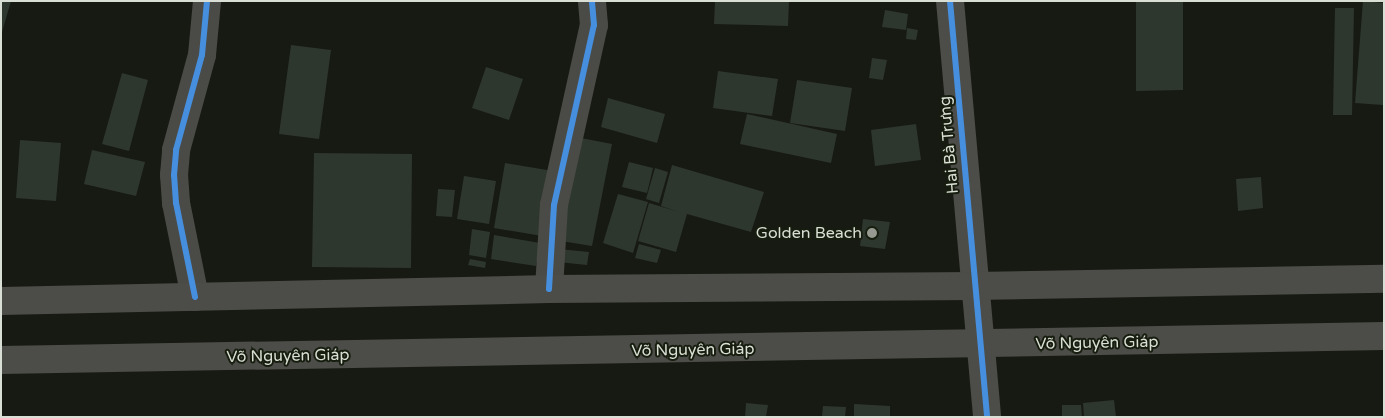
<!DOCTYPE html>
<html>
<head>
<meta charset="utf-8">
<style>
  body { margin:0 }
  #map { position:relative; width:1385px; height:418px; overflow:hidden; background:#171a12; font-family:"Varela Round",sans-serif }
  div>[style] { position:absolute }
  [style*='--x'] { left:calc(var(--x)*1px); top:calc(var(--y)*1px); width:calc(var(--w)*1px); rotate:calc(var(--a)*1deg) }
  .building>* { inset:0; background:#2e372e }
  .street>* { height:28px; margin:-14px; padding:0 14px; transform-origin:14px; border-radius:14px; background:#4a4b47 }
  .secondary>* { height:28px; margin:-14px; padding:0 14px; transform-origin:14px; border-radius:14px; background:#4c4c48 }
  .cycleway>* { height:6px; margin:-3px; padding:0 3px; transform-origin:3px; border-radius:3px; background:#468fdf }
  .dots>* { width:14px; height:14px; translate:-50% -50%; box-sizing:border-box; border:2px solid #171e0f; border-radius:50% }
  span { translate:-50% -50%; white-space:nowrap; text-align:center; line-height:1.15; -webkit-text-stroke:4px #171e0f; paint-order:stroke }
  .street-label { font-size:16px; color:#dadfd5 }
  .poi-label { font-size:16px; color:#dadfd5 }
  .right { translate:-100% -50%; text-align:right }
  .frame { position:absolute; inset:0; border:2px solid #dadfd5; pointer-events:none }
</style>
</head>
<body>
<div id="map">
  <div class="building">
    <div style="clip-path:polygon(1px 1px,11px 1px,2px 32px,1px 32px)"></div>
    <div style="clip-path:polygon(715px 1px,789px 1px,788px 26px,714px 24px)"></div>
    <div style="clip-path:polygon(1136px 1px,1183px 1px,1183px 90px,1136px 91px)"></div>
    <div style="clip-path:polygon(1363px 1px,1384px 3px,1383px 105px,1355px 103px)"></div>
    <div style="clip-path:polygon(1335px 8px,1354px 8px,1352px 115px,1333px 115px)"></div>
    <div style="clip-path:polygon(885px 10px,908px 14px,906px 30px,882px 27px)"></div>
    <div style="clip-path:polygon(907px 28px,918px 30px,916px 40px,906px 39px)"></div>
    <div style="clip-path:polygon(291px 45px,331px 50px,319px 139px,279px 134px)"></div>
    <div style="clip-path:polygon(872px 58px,887px 60px,883px 80px,869px 78px)"></div>
    <div style="clip-path:polygon(486px 67px,523px 79px,509px 120px,472px 108px)"></div>
    <div style="clip-path:polygon(718px 71px,778px 79px,772px 116px,713px 108px)"></div>
    <div style="clip-path:polygon(122px 73px,148px 80px,129px 151px,102px 144px)"></div>
    <div style="clip-path:polygon(797px 80px,852px 88px,845px 131px,790px 123px)"></div>
    <div style="clip-path:polygon(608px 98px,665px 114px,657px 143px,601px 127px)"></div>
    <div style="clip-path:polygon(747px 114px,837px 134px,831px 163px,740px 144px)"></div>
    <div style="clip-path:polygon(916px 124px,921px 160px,875px 166px,871px 130px)"></div>
    <div style="clip-path:polygon(581px 138px,612px 144px,592px 246px,561px 241px)"></div>
    <div style="clip-path:polygon(20px 140px,61px 143px,56px 201px,16px 198px)"></div>
    <div style="clip-path:polygon(92px 150px,145px 162px,136px 196px,84px 184px)"></div>
    <div style="clip-path:polygon(314px 153px,412px 154px,411px 268px,312px 267px)"></div>
    <div style="clip-path:polygon(629px 162px,653px 168px,647px 193px,622px 187px)"></div>
    <div style="clip-path:polygon(505px 163px,553px 171px,542px 236px,494px 228px)"></div>
    <div style="clip-path:polygon(672px 165px,764px 192px,751px 232px,687px 214px,676px 252px,638px 241px,649px 203px,679px 212px,661px 206px)"></div>
    <div style="clip-path:polygon(655px 168px,668px 172px,659px 203px,646px 199px)"></div>
    <div style="clip-path:polygon(464px 176px,496px 181px,489px 224px,457px 219px)"></div>
    <div style="clip-path:polygon(1261px 177px,1263px 208px,1238px 211px,1236px 179px)"></div>
    <div style="clip-path:polygon(438px 189px,455px 190px,452px 217px,436px 216px)"></div>
    <div style="clip-path:polygon(618px 194px,648px 202px,633px 253px,603px 243px)"></div>
    <div style="clip-path:polygon(863px 219px,890px 222px,885px 249px,860px 246px)"></div>
    <div style="clip-path:polygon(472px 229px,490px 232px,486px 258px,469px 255px)"></div>
    <div style="clip-path:polygon(494px 235px,540px 243px,536px 266px,491px 259px)"></div>
    <div style="clip-path:polygon(639px 244px,661px 250px,657px 263px,635px 258px)"></div>
    <div style="clip-path:polygon(559px 249px,589px 252px,587px 265px,558px 262px)"></div>
    <div style="clip-path:polygon(470px 259px,486px 262px,485px 268px,468px 265px)"></div>
    <div style="clip-path:polygon(1114px 400px,1116px 417px,1084px 417px,1083px 403px)"></div>
    <div style="clip-path:polygon(746px 403px,768px 405px,766px 417px,745px 417px)"></div>
    <div style="clip-path:polygon(854px 404px,890px 406px,890px 417px,854px 417px)"></div>
    <div style="clip-path:polygon(1062px 405px,1081px 405px,1082px 417px,1062px 417px)"></div>
    <div style="clip-path:polygon(823px 406px,846px 407px,845px 417px,822px 417px)"></div>
  </div>
  <div class="street">
    <div style="--x:549;--y:289;--w:84;--a:-86.6"></div>
    <div style="--x:554;--y:205;--w:184;--a:-77.5"></div>
    <div style="--x:594;--y:25;--w:24;--a:-95"></div>
    <div style="--x:195;--y:297;--w:96;--a:-101.4"></div>
    <div style="--x:176;--y:203;--w:28;--a:-94"></div>
    <div style="--x:174;--y:175;--w:25;--a:-85"></div>
    <div style="--x:176;--y:150;--w:98;--a:-74.7"></div>
    <div style="--x:202;--y:55;--w:54;--a:-84.7"></div>
  </div>
  <div class="secondary">
    <div style="--x:950;--y:1;--w:418;--a:84.9"></div>
    <div style="--x:1;--y:301;--w:548;--a:-1.25"></div>
    <div style="--x:549;--y:289;--w:426;--a:-0.4"></div>
    <div style="--x:975;--y:286;--w:409;--a:-1"></div>
    <div style="--x:1;--y:360;--w:1383;--a:-0.99"></div>
  </div>
  <div class="cycleway">
    <div style="--x:950;--y:1;--w:418;--a:84.9"></div>
    <div style="--x:549;--y:289;--w:84;--a:-86.6"></div>
    <div style="--x:554;--y:205;--w:184;--a:-77.5"></div>
    <div style="--x:594;--y:25;--w:24;--a:-95"></div>
    <div style="--x:195;--y:297;--w:96;--a:-101.4"></div>
    <div style="--x:176;--y:203;--w:28;--a:-94"></div>
    <div style="--x:174;--y:175;--w:25;--a:-85"></div>
    <div style="--x:176;--y:150;--w:98;--a:-74.7"></div>
    <div style="--x:202;--y:55;--w:54;--a:-84.7"></div>
  </div>
  <div class="dots">
    <div style="left:872px;top:233px;background:#969a91"></div>
  </div>
  <div class="street-label">
    <span style="left:949px;top:145px;rotate:-95deg">Hai Bà Trưng</span>
    <span style="left:1097px;top:343px;rotate:-1deg">Võ Nguyên Giáp</span>
    <span style="left:693px;top:350px;rotate:-1deg">Võ Nguyên Giáp</span>
    <span style="left:288px;top:356px;rotate:-1deg">Võ Nguyên Giáp</span>
  </div>
  <div class="poi-label">
    <span class="right" style="left:862px;top:233px">Golden Beach</span>
  </div>
  <div class="frame"></div>
</div>
</body>
</html>
